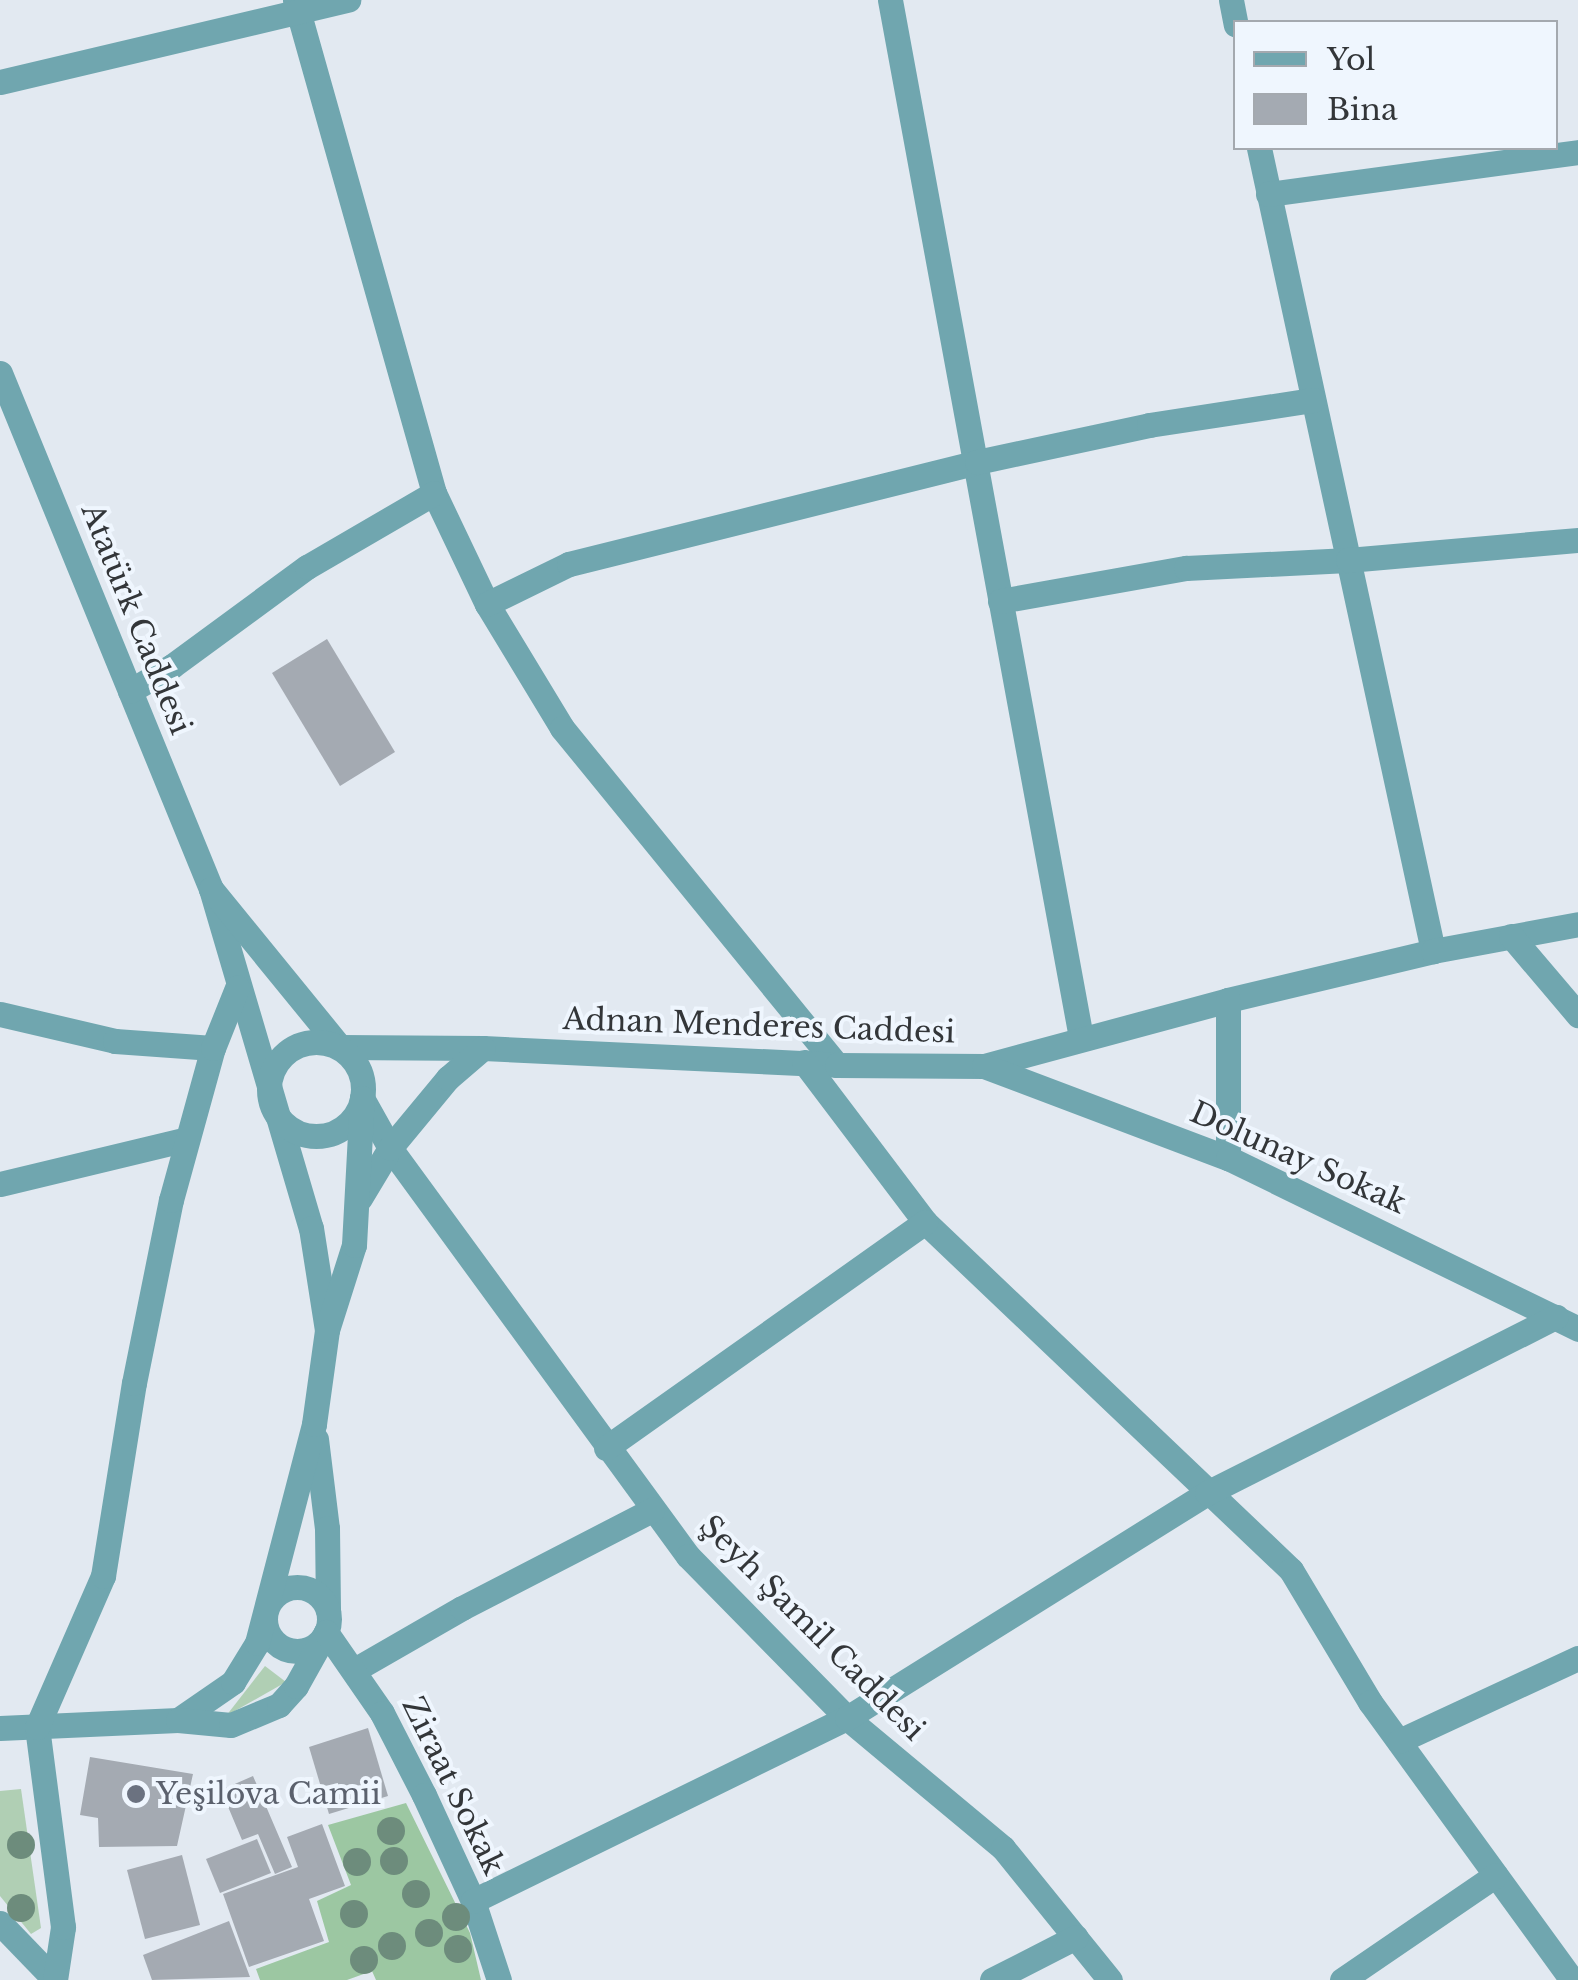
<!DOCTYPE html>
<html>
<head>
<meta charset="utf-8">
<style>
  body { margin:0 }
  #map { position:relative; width:1578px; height:1980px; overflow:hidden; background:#e2e9f1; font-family:"Libre Baskerville",serif }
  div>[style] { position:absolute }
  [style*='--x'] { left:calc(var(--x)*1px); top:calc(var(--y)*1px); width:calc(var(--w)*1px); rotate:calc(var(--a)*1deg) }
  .green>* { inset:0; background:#b0cfb4 }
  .forest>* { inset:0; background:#9cc7a2 }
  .building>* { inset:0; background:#a4aab2 }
  .minor>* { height:25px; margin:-12.5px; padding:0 12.5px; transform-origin:12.5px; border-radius:12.5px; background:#70a6af }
  .minor>.ring { margin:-12.5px; padding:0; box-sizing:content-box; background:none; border:25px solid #70a6af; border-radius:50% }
  .trees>* { width:28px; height:28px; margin:-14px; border-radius:50%; background:#6d8c7c }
  .dots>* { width:28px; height:28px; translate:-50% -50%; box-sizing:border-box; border:5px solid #eff6fe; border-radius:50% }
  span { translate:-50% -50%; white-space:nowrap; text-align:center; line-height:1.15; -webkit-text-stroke:8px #eff6fe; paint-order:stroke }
  .street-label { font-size:30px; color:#333639 }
  .worship-label { font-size:30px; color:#5b616d }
  .left { translate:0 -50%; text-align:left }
  .legend { position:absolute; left:1233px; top:20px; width:325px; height:130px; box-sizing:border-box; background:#eff6fe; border:2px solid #a4a9af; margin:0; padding:12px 18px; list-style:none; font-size:30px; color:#333639 }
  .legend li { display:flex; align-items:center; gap:20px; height:50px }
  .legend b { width:50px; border:2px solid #a4a9af }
</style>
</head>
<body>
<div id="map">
  <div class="green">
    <div style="clip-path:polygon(265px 1666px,286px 1682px,226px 1716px)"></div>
    <div style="clip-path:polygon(21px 1789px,41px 1928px,31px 1934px,0 1896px,0 1791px)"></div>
  </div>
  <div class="forest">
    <div style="clip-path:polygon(406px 1803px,470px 1933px,481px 1980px,376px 1980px,372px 1971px,347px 1980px,260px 1980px,256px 1969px,329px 1942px,317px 1901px,351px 1885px,328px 1825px)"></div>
  </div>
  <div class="building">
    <div style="clip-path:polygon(327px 639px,395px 752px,340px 786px,272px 673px)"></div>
    <div style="clip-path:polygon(368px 1728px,388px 1796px,329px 1814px,309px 1747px)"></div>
    <div style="clip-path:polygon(90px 1757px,193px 1774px,177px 1846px,99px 1847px,98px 1818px,80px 1815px)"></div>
    <div style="clip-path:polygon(253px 1776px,292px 1867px,275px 1874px,258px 1834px,242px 1840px,221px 1790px)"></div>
    <div style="clip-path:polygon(322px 1824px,345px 1886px,309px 1899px,324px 1941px,249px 1967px,223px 1894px,298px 1867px,287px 1837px)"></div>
    <div style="clip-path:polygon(257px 1839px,271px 1873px,220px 1893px,206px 1859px)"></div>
    <div style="clip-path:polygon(182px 1855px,200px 1925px,145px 1939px,127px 1870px)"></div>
    <div style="clip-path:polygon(229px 1921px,250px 1977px,152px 1980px,143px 1955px)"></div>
  </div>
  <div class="minor">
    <div style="--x:295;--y:0;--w:512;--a:74.25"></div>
    <div style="--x:434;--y:493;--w:123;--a:64.5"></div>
    <div style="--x:487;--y:604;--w:145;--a:58.8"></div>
    <div style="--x:562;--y:728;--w:435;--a:50.8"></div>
    <div style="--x:890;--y:0;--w:1055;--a:79.57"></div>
    <div style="--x:1231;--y:0;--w:25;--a:79"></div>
    <div style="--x:0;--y:82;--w:358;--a:-13.3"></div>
    <div style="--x:1259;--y:148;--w:822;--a:77.77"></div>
    <div style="--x:1268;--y:194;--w:313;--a:-7.7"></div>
    <div style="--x:0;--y:373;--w:557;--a:67.76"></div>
    <div style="--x:211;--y:889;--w:353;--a:73.6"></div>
    <div style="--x:311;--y:1228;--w:103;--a:81.1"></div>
    <div style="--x:1000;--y:601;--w:189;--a:-10.1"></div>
    <div style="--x:1186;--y:568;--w:162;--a:-2.8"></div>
    <div style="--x:1348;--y:560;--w:231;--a:-5"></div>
    <div style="--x:487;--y:604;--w:91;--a:-26"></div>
    <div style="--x:569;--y:564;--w:421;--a:-14"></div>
    <div style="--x:977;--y:462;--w:176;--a:-12.1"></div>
    <div style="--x:1149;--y:425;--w:166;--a:-8.7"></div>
    <div style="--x:130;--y:691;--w:49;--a:-30.8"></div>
    <div style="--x:172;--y:666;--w:167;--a:-36.3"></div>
    <div style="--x:307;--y:567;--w:147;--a:-30.2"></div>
    <div style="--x:211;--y:889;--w:204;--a:50.8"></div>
    <div style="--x:340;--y:1047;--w:143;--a:0.4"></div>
    <div style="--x:483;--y:1048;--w:354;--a:2.7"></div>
    <div style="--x:837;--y:1065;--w:147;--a:0.4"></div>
    <div style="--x:984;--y:1066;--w:253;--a:-15.1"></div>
    <div style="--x:1228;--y:1000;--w:211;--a:-13.4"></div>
    <div style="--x:1433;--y:951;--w:147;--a:-10.5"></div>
    <div style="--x:1511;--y:936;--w:104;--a:49.7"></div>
    <div style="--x:1228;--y:1000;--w:158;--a:90"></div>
    <div style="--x:0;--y:1014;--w:118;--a:13.2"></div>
    <div style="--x:115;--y:1041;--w:98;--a:4.1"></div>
    <div class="ring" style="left:269px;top:1042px;width:69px;height:69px"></div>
    <div style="--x:804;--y:1062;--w:201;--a:52.9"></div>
    <div style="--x:925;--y:1222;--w:505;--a:43.56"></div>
    <div style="--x:1291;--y:1570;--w:154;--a:59.1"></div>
    <div style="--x:1370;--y:1702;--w:344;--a:54"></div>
    <div style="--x:984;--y:1066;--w:261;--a:20.7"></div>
    <div style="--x:1228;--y:1158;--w:390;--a:26"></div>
    <div style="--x:362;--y:1098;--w:57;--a:60.8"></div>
    <div style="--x:390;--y:1148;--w:505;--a:53.86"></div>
    <div style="--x:688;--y:1556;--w:227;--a:45.5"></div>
    <div style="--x:847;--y:1718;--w:203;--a:39.8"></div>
    <div style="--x:1003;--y:1848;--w:170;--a:51"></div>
    <div style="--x:0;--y:1184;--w:192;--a:-13.5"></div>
    <div style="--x:360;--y:1198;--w:58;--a:-59"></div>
    <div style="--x:390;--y:1148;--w:91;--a:-50.4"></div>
    <div style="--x:448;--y:1078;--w:46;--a:-40.6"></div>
    <div style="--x:316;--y:1439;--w:90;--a:83"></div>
    <div style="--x:327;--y:1528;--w:82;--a:89.3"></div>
    <div style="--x:606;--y:1448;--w:391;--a:-35.3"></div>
    <div class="ring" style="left:265px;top:1587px;width:39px;height:39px"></div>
    <div style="--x:356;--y:1669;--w:122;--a:-29.9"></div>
    <div style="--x:462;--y:1608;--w:214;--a:-27.3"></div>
    <div style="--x:178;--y:1720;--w:67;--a:-34.6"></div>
    <div style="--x:233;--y:1682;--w:46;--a:-58.4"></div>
    <div style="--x:257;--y:1643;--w:226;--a:-75.4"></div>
    <div style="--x:314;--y:1424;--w:95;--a:-82.1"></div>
    <div style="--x:327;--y:1330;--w:89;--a:-72.4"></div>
    <div style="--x:354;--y:1245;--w:147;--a:-86.9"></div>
    <div style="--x:0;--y:1728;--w:178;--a:-2.6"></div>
    <div style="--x:178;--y:1720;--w:53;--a:5.4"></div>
    <div style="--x:231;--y:1725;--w:52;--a:-22.6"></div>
    <div style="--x:279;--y:1705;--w:25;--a:-48"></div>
    <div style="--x:296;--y:1686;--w:62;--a:-60.9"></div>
    <div style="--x:326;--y:1632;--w:98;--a:55.3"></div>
    <div style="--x:382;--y:1713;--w:92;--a:62.9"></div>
    <div style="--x:424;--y:1795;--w:117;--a:65.2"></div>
    <div style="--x:473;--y:1901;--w:83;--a:71.8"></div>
    <div style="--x:1399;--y:1741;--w:197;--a:-24.9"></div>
    <div style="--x:473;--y:1901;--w:416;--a:-26.1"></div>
    <div style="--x:847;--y:1718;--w:425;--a:-32"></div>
    <div style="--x:1207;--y:1493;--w:391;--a:-26.8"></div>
    <div style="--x:0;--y:1923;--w:79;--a:46"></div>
    <div style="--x:55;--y:1980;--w:54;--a:-81.4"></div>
    <div style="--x:63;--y:1927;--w:202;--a:-97.4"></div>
    <div style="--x:37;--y:1727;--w:165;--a:-66.4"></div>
    <div style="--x:103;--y:1576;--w:195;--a:-80.9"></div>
    <div style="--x:134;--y:1383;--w:187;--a:-78.6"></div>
    <div style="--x:171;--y:1200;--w:158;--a:-74.6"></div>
    <div style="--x:213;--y:1048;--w:65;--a:-68.2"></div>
    <div style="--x:992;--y:1980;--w:94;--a:-27.1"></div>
    <div style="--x:1342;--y:1980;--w:186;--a:-34.3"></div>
  </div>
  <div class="trees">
    <div style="left:391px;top:1831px"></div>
    <div style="left:21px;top:1845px"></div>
    <div style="left:394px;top:1861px"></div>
    <div style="left:357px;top:1862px"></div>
    <div style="left:416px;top:1894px"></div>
    <div style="left:21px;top:1908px"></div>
    <div style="left:354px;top:1914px"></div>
    <div style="left:456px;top:1917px"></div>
    <div style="left:429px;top:1933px"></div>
    <div style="left:392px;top:1946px"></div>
    <div style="left:458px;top:1949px"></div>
    <div style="left:364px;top:1960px"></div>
  </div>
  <div class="dots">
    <div style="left:136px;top:1794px;background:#6b7280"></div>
  </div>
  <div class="street-label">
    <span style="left:136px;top:619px;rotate:68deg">Atatürk Caddesi</span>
    <span style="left:759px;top:1026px;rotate:2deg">Adnan Menderes Caddesi</span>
    <span style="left:1298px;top:1158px;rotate:24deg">Dolunay Sokak</span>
    <span style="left:812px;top:1628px;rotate:45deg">Şeyh Şamil Caddesi</span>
    <span style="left:453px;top:1786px;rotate:64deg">Ziraat Sokak</span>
  </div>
  <div class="worship-label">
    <span class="left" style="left:156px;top:1794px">Yeşilova Camii</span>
  </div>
  <ul class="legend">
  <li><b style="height:12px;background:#70a6af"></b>Yol</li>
  <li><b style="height:28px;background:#a4aab2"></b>Bina</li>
  </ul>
</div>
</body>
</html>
